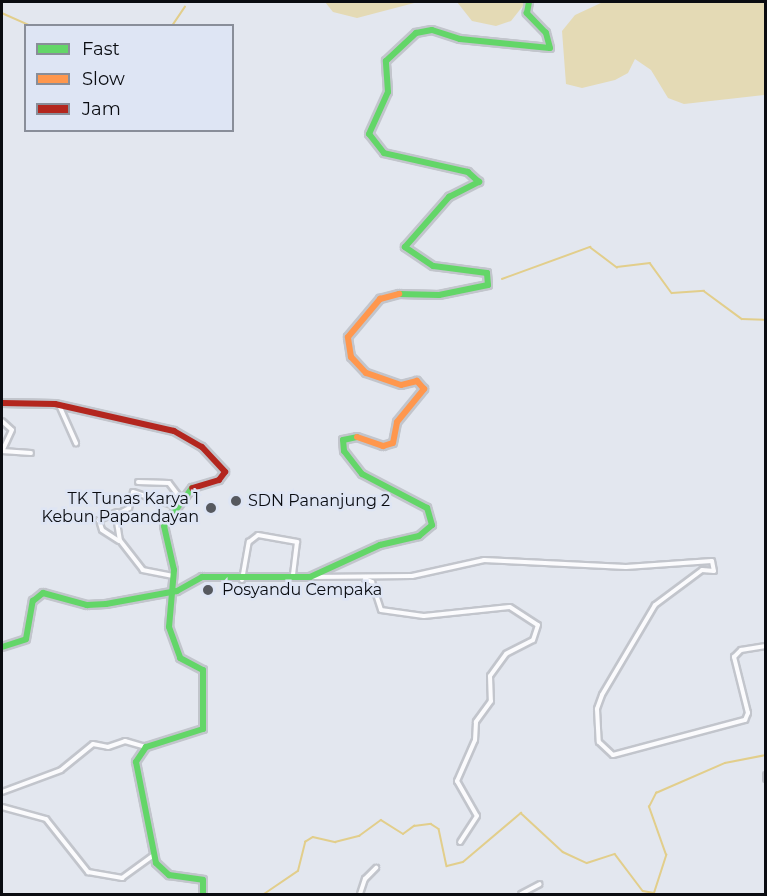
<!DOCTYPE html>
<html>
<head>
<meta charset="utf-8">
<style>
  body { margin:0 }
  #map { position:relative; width:767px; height:896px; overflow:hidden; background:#e3e7ef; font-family:Montserrat,sans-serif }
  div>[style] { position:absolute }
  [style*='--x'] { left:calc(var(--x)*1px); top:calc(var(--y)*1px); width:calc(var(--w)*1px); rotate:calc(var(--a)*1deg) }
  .green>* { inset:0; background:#e4dab5 }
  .stream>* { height:1.5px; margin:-0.75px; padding:0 0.75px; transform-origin:0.75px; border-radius:0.75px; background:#e2ce8b }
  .roads { filter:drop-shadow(2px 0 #c2c5cc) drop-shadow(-2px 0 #c2c5cc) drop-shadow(0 2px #c2c5cc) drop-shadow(0 -2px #c2c5cc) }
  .street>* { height:4px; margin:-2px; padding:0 2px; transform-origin:2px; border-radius:2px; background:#fbfbfd }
  .fast>* { height:6px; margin:-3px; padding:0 3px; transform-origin:3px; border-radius:3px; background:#63d668 }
  .slow>* { height:6px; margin:-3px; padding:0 3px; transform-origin:3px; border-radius:3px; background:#ff974d }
  .jam>* { height:6px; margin:-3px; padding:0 3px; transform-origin:3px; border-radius:3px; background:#b3261e }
  .dots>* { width:16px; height:16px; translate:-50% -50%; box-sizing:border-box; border:3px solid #dee5f4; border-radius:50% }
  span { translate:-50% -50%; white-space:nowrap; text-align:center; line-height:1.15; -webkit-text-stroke:5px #dee5f4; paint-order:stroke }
  .poi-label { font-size:16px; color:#0a0c11 }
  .right { translate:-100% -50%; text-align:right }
  .left { translate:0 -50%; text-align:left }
  .frame { position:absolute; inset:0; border:3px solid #0a0c11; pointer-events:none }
  .legend { position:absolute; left:24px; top:24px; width:210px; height:108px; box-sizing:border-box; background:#dee5f4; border:2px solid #898e99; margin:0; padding:8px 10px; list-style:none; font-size:18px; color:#0a0c11 }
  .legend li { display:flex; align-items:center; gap:12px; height:30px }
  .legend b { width:30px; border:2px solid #898e99 }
</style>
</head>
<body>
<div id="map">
  <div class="green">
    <div style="clip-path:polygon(325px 2px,418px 2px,357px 18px,333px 12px)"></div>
    <div style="clip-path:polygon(457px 2px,526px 2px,511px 21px,496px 26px,472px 21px)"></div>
    <div style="clip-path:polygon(603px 2px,765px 2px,765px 95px,684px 104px,668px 98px,651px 70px,635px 59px,628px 73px,615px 80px,582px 88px,566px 84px,562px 31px,575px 15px)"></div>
  </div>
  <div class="stream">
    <div style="--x:2;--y:13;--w:32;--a:24"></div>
    <div style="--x:172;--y:26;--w:23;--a:-56"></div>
    <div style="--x:502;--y:279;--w:94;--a:-20"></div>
    <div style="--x:590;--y:247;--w:34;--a:37"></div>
    <div style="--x:617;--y:267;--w:33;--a:-7"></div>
    <div style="--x:650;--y:263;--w:37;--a:54"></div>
    <div style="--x:672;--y:293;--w:32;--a:-4"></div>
    <div style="--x:704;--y:291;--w:47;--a:36.4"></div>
    <div style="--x:742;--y:319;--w:24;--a:2"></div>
    <div style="--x:177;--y:894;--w:19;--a:0"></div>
    <div style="--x:264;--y:894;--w:41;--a:-34.1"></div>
    <div style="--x:298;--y:871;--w:30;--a:-76"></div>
    <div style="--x:305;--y:842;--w:9;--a:-32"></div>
    <div style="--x:313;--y:837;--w:23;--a:13"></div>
    <div style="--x:335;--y:842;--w:25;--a:-14"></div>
    <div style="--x:359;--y:836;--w:27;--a:-36"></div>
    <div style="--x:381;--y:820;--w:26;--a:32"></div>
    <div style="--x:403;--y:834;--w:14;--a:-36"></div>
    <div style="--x:414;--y:826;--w:17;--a:-7"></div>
    <div style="--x:431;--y:824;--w:9;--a:32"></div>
    <div style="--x:439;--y:829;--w:38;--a:78"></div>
    <div style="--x:447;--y:866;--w:16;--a:-14"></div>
    <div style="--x:463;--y:862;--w:76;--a:-40.2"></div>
    <div style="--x:521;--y:813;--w:57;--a:42.9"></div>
    <div style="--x:563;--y:852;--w:26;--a:25"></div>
    <div style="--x:587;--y:863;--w:29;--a:-18"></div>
    <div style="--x:615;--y:854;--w:46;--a:52.9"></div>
    <div style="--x:643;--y:891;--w:11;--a:10"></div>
    <div style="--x:654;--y:893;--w:40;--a:-72"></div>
    <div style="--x:666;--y:855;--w:51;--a:-109.5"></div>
    <div style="--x:649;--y:807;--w:16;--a:-63"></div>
    <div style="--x:656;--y:793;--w:75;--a:-23.5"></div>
    <div style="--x:725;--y:763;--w:42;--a:-11"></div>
  </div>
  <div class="roads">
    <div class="street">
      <div style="--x:59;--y:405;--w:42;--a:65.9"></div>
      <div style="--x:2;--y:421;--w:13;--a:42"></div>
      <div style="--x:12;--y:430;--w:23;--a:115"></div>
      <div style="--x:2;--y:451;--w:29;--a:4"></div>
      <div style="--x:138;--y:482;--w:31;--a:2"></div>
      <div style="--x:169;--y:483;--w:20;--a:53"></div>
      <div style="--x:117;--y:512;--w:20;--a:156"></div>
      <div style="--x:99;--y:520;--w:10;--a:73"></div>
      <div style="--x:102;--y:530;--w:20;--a:33"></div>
      <div style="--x:173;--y:576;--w:31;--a:-169"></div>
      <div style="--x:143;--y:570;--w:37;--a:-128"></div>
      <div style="--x:120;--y:541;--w:26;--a:-99"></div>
      <div style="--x:116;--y:515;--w:15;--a:-28"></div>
      <div style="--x:129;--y:508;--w:16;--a:-76"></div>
      <div style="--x:133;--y:492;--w:44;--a:18.4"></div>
      <div style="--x:312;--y:577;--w:100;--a:-0.6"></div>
      <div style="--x:412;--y:576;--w:74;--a:-12.5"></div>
      <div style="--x:484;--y:560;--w:142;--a:2.8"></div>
      <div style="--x:626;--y:567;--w:86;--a:-4"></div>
      <div style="--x:712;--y:561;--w:10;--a:79"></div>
      <div style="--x:714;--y:571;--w:12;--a:-175"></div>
      <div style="--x:702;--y:570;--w:59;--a:143.3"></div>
      <div style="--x:655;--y:605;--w:104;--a:120.5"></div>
      <div style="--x:602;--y:695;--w:15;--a:110"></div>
      <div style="--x:597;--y:709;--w:33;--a:87"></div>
      <div style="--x:599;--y:742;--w:19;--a:43"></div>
      <div style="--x:613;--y:755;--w:137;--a:-14.9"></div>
      <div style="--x:745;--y:720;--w:8;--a:-67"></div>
      <div style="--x:748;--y:713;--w:58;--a:-104"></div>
      <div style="--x:734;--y:657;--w:10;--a:-45"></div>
      <div style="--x:741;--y:650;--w:25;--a:-9"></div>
      <div style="--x:365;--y:579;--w:8;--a:23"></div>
      <div style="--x:372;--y:582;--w:29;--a:72"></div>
      <div style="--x:381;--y:610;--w:43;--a:7.9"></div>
      <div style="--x:424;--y:616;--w:86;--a:-6"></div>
      <div style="--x:510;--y:607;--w:33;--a:33"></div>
      <div style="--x:538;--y:625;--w:16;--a:108"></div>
      <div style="--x:533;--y:640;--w:30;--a:153"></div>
      <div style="--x:506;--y:654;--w:27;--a:126"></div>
      <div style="--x:490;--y:676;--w:25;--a:88"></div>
      <div style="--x:491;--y:701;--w:26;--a:126"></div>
      <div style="--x:476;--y:722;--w:18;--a:93"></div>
      <div style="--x:475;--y:740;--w:45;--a:113.7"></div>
      <div style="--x:457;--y:781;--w:40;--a:60.3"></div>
      <div style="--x:477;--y:816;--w:31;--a:123"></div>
      <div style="--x:242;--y:580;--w:39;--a:-80"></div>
      <div style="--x:249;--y:542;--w:11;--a:-38"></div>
      <div style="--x:258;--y:535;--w:40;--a:10"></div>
      <div style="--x:297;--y:542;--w:35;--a:97"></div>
      <div style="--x:766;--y:775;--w:4;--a:90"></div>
      <div style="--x:2;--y:792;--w:63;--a:-20.4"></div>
      <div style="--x:61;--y:770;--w:41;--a:-39.1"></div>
      <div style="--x:93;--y:744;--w:15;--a:11"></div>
      <div style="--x:108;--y:747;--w:18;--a:-19"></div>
      <div style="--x:125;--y:741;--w:22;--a:16"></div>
      <div style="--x:2;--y:807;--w:46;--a:15.3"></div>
      <div style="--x:46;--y:819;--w:68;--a:51.6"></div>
      <div style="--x:88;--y:872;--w:35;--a:10"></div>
      <div style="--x:122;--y:878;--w:39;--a:-36"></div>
      <div style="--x:360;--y:894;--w:16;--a:-72"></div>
      <div style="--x:365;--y:879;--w:16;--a:-45"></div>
      <div style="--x:521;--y:894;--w:21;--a:-28"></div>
    </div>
    <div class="fast">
      <div style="--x:399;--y:294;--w:40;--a:1.4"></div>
      <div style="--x:439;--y:295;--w:50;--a:-11.5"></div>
      <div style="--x:488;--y:285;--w:12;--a:-95"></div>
      <div style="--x:487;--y:273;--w:54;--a:-172.6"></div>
      <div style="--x:433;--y:266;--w:34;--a:-146"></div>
      <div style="--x:405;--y:247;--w:67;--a:-48.7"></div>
      <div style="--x:449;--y:197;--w:34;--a:-27"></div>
      <div style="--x:479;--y:182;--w:15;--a:-138"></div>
      <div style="--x:468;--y:172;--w:86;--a:-167.3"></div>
      <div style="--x:384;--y:153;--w:24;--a:-128"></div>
      <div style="--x:369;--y:134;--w:46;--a:-65.7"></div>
      <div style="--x:388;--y:92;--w:31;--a:-94"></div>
      <div style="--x:386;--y:61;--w:41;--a:-43"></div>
      <div style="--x:416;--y:33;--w:16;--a:-11"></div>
      <div style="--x:432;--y:30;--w:29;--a:18"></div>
      <div style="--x:460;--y:39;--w:90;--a:5.7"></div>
      <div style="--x:550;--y:48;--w:16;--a:-105"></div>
      <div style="--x:546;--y:33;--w:28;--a:-134"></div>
      <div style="--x:527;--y:13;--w:11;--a:-80"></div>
      <div style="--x:192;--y:488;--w:47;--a:126.4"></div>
      <div style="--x:164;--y:526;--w:45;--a:77.2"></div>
      <div style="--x:174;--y:570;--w:57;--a:95"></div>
      <div style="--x:169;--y:627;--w:33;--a:70"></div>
      <div style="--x:180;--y:658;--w:26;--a:28"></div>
      <div style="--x:203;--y:670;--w:59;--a:90"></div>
      <div style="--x:203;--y:729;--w:60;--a:162.5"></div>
      <div style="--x:146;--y:747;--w:18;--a:124"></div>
      <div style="--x:136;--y:762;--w:103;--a:78.8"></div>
      <div style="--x:156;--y:863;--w:18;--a:43"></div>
      <div style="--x:169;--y:875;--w:34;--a:8"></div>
      <div style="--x:203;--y:880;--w:14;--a:90"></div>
      <div style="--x:2;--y:647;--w:25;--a:-18"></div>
      <div style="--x:26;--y:639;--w:39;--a:-80"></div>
      <div style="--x:33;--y:601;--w:13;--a:-39"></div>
      <div style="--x:43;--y:593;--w:46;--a:15.3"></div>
      <div style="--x:87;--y:605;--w:19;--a:-3"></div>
      <div style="--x:106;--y:604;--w:72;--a:-10.4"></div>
      <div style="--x:177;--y:591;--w:29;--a:-29"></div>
      <div style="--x:202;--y:577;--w:108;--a:0"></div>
      <div style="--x:310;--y:577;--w:77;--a:-24.6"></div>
      <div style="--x:380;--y:545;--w:40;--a:-13"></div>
      <div style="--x:419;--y:536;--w:17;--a:-40"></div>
      <div style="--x:432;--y:525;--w:18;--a:-106"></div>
      <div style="--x:427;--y:508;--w:73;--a:-152.4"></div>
      <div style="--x:362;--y:474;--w:29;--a:-128"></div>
      <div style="--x:344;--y:451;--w:11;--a:-95"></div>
      <div style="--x:343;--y:440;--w:14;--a:-12"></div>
    </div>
    <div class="slow">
      <div style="--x:357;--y:437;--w:28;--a:19"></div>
      <div style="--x:383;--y:446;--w:10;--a:-17"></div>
      <div style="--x:393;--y:443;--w:21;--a:-79"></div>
      <div style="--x:397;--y:422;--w:43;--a:-50.7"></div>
      <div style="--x:424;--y:389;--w:11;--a:-131"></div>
      <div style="--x:417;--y:381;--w:16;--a:166"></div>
      <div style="--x:401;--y:385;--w:37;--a:-161"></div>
      <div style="--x:366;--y:373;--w:22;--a:-133"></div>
      <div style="--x:351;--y:357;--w:20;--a:-99"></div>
      <div style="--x:348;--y:337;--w:50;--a:-49.9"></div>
      <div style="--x:380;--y:299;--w:20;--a:-15"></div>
    </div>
    <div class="jam">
      <div style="--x:2;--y:403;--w:53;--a:1.1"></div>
      <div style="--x:55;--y:404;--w:122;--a:12.8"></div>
      <div style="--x:174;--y:431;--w:32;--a:30"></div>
      <div style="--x:202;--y:447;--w:34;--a:47"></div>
      <div style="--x:225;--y:472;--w:10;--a:127"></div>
      <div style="--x:219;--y:480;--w:28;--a:163"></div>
    </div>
  </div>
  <div class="dots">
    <div style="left:236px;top:501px;background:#56595f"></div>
    <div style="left:211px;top:508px;background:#56595f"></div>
    <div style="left:208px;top:590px;background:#56595f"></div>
  </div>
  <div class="poi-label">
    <span class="right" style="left:199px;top:508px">TK Tunas Karya 1<br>Kebun Papandayan</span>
    <span class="left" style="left:248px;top:501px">SDN Pananjung 2</span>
    <span class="left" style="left:222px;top:590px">Posyandu Cempaka</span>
  </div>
  <div class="frame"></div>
  <ul class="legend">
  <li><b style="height:8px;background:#63d668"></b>Fast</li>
  <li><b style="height:8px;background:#ff974d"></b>Slow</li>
  <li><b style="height:8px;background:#b3261e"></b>Jam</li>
  </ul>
</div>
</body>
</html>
